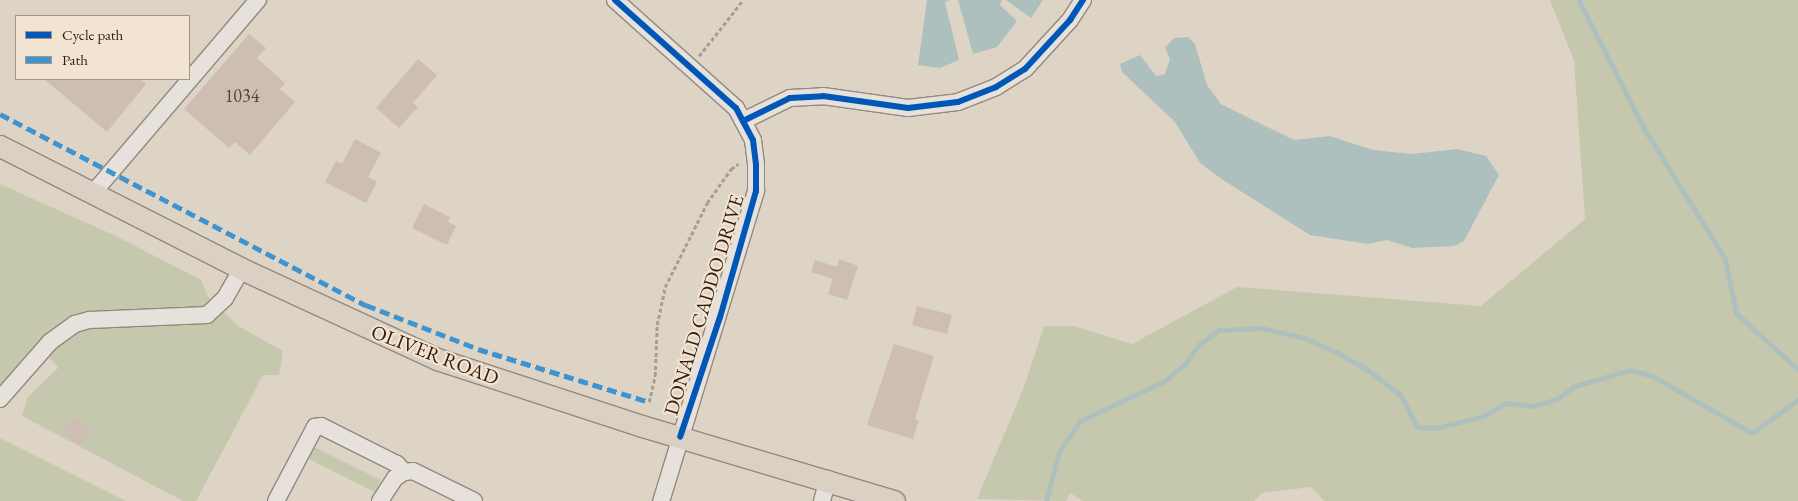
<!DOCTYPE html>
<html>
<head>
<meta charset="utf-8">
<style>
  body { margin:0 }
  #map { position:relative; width:1798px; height:501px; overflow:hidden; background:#ded4c6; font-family:"EB Garamond",serif }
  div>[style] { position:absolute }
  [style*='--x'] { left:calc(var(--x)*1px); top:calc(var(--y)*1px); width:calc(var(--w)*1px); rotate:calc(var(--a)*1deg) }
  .green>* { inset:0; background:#c5c8ac }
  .water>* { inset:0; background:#aec0bd }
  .stream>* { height:4.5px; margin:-2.25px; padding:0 2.25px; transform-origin:2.25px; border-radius:2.25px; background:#aec0bd }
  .building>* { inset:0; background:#cebdb2 }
  .path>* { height:2.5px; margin-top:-1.25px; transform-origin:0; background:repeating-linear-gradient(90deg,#a49e96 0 4px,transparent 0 6.5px) }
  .roads { filter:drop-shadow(1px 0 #92897e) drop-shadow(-1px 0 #92897e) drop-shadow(0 1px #92897e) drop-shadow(0 -1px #92897e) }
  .minor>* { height:16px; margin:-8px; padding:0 8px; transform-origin:8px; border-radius:8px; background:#e6e1da }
  .major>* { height:21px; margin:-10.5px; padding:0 10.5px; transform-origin:10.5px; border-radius:10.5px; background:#dad1c4 }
  .quiet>* { height:5px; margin-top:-2.5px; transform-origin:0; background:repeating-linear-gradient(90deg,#3e93d1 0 10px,transparent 0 15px) }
  .cycleway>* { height:6px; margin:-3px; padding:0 3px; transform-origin:3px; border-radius:3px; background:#0057b8 }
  span { translate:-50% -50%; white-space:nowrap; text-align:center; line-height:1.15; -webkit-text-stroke:4.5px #f1e4d3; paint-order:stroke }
  .number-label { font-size:18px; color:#5c4232 }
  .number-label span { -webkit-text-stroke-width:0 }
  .street-label { font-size:20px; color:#361908 }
  .legend { position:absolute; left:15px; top:15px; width:175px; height:65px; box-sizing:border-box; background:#f1e4d3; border:1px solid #a69382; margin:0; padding:6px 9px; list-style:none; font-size:15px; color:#361908 }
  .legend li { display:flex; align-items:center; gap:10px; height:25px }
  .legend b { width:25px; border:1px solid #a69382 }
</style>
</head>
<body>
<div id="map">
  <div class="green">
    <div style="clip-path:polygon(1550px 0,1798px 0,1798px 501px,1324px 501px,1311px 487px,1262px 493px,1254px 501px,1083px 501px,1070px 493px,1066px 501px,977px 499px,1024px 387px,1044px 326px,1074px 326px,1132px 344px,1237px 287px,1481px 306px,1585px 219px,1574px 60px)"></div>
    <div style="clip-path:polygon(0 184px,116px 236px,201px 280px,208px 296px,238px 326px,283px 351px,279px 375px,263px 375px,196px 501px,183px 501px,22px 416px,28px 397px,58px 368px,39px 344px,0 387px)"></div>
    <div style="clip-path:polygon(0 438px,126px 501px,0 501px)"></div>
    <div style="clip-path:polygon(314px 447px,381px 480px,375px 492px,309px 459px)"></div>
  </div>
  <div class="water">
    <div style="clip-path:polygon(927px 0,950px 0,945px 2px,959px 60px,940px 68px,918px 65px)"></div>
    <div style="clip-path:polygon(958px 0,1002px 0,1000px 5px,1017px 21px,997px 47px,973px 54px)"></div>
    <div style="clip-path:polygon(1006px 0,1043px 0,1031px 18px)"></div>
    <div style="clip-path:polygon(1188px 37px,1195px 44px,1207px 85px,1221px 104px,1294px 140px,1330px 136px,1373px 150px,1412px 154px,1457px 149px,1486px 156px,1499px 175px,1464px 241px,1454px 246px,1412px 248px,1387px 240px,1368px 244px,1310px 235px,1223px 180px,1200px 163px,1175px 122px,1122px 72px,1120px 64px,1140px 55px,1156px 76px,1165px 74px,1170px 59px,1165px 48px,1174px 38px)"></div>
  </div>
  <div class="stream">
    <div style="--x:1579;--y:0;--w:144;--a:63.1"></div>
    <div style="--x:1644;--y:128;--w:153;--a:58.1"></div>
    <div style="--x:1725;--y:258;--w:57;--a:77.9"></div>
    <div style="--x:1737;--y:314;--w:82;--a:42"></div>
    <div style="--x:1046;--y:501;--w:51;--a:-75.1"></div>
    <div style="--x:1059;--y:452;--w:37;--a:-56"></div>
    <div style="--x:1080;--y:421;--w:92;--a:-25.2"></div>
    <div style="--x:1163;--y:382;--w:28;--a:-39"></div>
    <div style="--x:1185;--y:364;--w:24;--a:-54"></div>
    <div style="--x:1199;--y:345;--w:25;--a:-37"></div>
    <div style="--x:1219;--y:330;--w:43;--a:-2.7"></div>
    <div style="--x:1262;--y:328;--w:44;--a:13.1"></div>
    <div style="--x:1305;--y:338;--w:35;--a:24"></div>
    <div style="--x:1337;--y:352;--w:34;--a:30"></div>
    <div style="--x:1367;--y:369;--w:43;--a:37.4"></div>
    <div style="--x:1401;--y:395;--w:36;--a:63"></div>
    <div style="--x:1417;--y:427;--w:19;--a:3"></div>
    <div style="--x:1436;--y:428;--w:49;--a:-14"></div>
    <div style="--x:1484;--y:416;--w:26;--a:-31"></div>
    <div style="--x:1506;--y:403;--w:27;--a:6"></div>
    <div style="--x:1533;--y:406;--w:25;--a:-16"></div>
    <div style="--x:1557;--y:399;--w:22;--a:-36"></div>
    <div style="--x:1575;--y:386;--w:58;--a:-15.9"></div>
    <div style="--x:1631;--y:370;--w:23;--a:15"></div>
    <div style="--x:1653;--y:376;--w:114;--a:29.9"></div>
    <div style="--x:1752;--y:433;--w:57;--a:-35.7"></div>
  </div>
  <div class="building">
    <div style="clip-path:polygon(249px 34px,266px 48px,257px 58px,285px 83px,280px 89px,295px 102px,250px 155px,235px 142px,229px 148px,184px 109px)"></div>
    <div style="clip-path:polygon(418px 59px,437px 75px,413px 103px,418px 107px,399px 128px,376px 108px)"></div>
    <div style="clip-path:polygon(44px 79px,140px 79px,146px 84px,107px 132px)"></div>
    <div style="clip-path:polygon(355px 139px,381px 153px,368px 177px,377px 182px,366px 203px,325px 182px,336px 161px,342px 164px)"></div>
    <div style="clip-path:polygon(424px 204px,450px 217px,448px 222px,456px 226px,447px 245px,412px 228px)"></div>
    <div style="clip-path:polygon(839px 259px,858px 266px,847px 300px,828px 294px,833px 279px,811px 272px,815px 260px,837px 267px)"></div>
    <div style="clip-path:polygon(917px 306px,952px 315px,947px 334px,912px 325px)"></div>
    <div style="clip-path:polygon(894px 344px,934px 356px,915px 419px,919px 420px,913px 439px,867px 425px)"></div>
    <div style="clip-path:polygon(76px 417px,91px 431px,78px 445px,63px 431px)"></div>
  </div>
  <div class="path">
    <div style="--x:699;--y:56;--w:71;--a:-51.8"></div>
    <div style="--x:649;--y:402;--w:27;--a:-77"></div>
    <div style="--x:655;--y:376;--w:51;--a:-87.8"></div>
    <div style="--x:657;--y:325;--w:39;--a:-78"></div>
    <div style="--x:665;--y:287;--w:94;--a:-63.4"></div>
    <div style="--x:707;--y:203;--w:42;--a:-54.8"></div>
    <div style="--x:731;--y:169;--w:9;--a:-36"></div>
  </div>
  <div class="roads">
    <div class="minor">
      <div style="--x:615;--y:0;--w:162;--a:41.8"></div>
      <div style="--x:736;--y:108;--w:36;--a:62"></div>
      <div style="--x:753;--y:140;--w:25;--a:83"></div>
      <div style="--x:756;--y:165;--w:26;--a:90"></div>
      <div style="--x:756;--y:191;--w:324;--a:107"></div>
      <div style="--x:743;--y:121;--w:52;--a:-26.1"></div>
      <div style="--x:790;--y:98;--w:33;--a:-3"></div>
      <div style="--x:823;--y:96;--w:86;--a:8"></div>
      <div style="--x:908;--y:108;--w:50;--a:-6.8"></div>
      <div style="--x:958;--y:102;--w:41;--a:-21.5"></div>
      <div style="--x:996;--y:87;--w:34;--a:-32"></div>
      <div style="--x:1025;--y:69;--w:67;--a:-47.4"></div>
      <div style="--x:1070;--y:20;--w:24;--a:-57"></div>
      <div style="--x:93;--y:193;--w:254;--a:-49.5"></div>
      <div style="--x:0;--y:399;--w:76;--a:-48.7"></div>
      <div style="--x:50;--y:342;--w:31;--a:-36"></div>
      <div style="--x:75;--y:324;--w:15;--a:-16"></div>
      <div style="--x:89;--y:320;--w:118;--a:-2.4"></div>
      <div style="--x:207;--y:315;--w:25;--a:-43"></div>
      <div style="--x:225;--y:298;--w:34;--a:-60"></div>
      <div style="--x:276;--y:501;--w:84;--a:-62.2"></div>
      <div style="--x:315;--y:427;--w:6;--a:-9"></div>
      <div style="--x:321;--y:426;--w:85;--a:26.6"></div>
      <div style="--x:397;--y:464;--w:11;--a:49"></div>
      <div style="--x:380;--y:501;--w:27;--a:-57"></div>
      <div style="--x:395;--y:478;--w:11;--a:-34"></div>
      <div style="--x:404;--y:472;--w:9;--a:-6"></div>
      <div style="--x:413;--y:471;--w:68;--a:26.2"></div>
      <div style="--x:822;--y:501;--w:23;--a:-75"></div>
    </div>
    <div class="major">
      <div style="--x:0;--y:146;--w:271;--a:26.9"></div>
      <div style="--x:242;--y:269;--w:215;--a:24.8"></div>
      <div style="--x:437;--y:359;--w:216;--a:18.1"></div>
      <div style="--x:642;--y:426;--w:263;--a:16.6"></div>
    </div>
  </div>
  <div class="quiet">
    <div style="--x:0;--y:114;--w:413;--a:27.6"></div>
    <div style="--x:366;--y:305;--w:120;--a:21.4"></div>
    <div style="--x:478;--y:349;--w:179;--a:17.2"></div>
  </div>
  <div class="cycleway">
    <div style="--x:615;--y:0;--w:162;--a:41.8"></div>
    <div style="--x:736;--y:108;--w:36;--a:62"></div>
    <div style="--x:753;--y:140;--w:25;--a:83"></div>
    <div style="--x:756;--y:165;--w:26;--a:90"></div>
    <div style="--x:756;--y:191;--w:131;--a:105.9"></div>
    <div style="--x:720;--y:317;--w:126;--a:108.4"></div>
    <div style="--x:743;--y:121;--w:52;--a:-26.1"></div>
    <div style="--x:790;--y:98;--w:33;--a:-3"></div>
    <div style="--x:823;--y:96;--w:86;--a:8"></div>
    <div style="--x:908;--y:108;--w:50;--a:-6.8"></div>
    <div style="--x:958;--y:102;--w:41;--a:-21.5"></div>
    <div style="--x:996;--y:87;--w:34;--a:-32"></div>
    <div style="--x:1025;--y:69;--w:67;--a:-47.4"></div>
    <div style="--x:1070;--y:20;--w:24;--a:-57"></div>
  </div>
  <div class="number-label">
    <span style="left:242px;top:96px">1034</span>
  </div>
  <div class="street-label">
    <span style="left:704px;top:305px;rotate:-73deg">DONALD CADDO DRIVE</span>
    <span style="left:435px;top:355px;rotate:21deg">OLIVER ROAD</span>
  </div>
  <ul class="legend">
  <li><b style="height:6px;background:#0057b8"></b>Cycle path</li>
  <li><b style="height:6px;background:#3e93d1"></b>Path</li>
  </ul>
</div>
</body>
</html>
